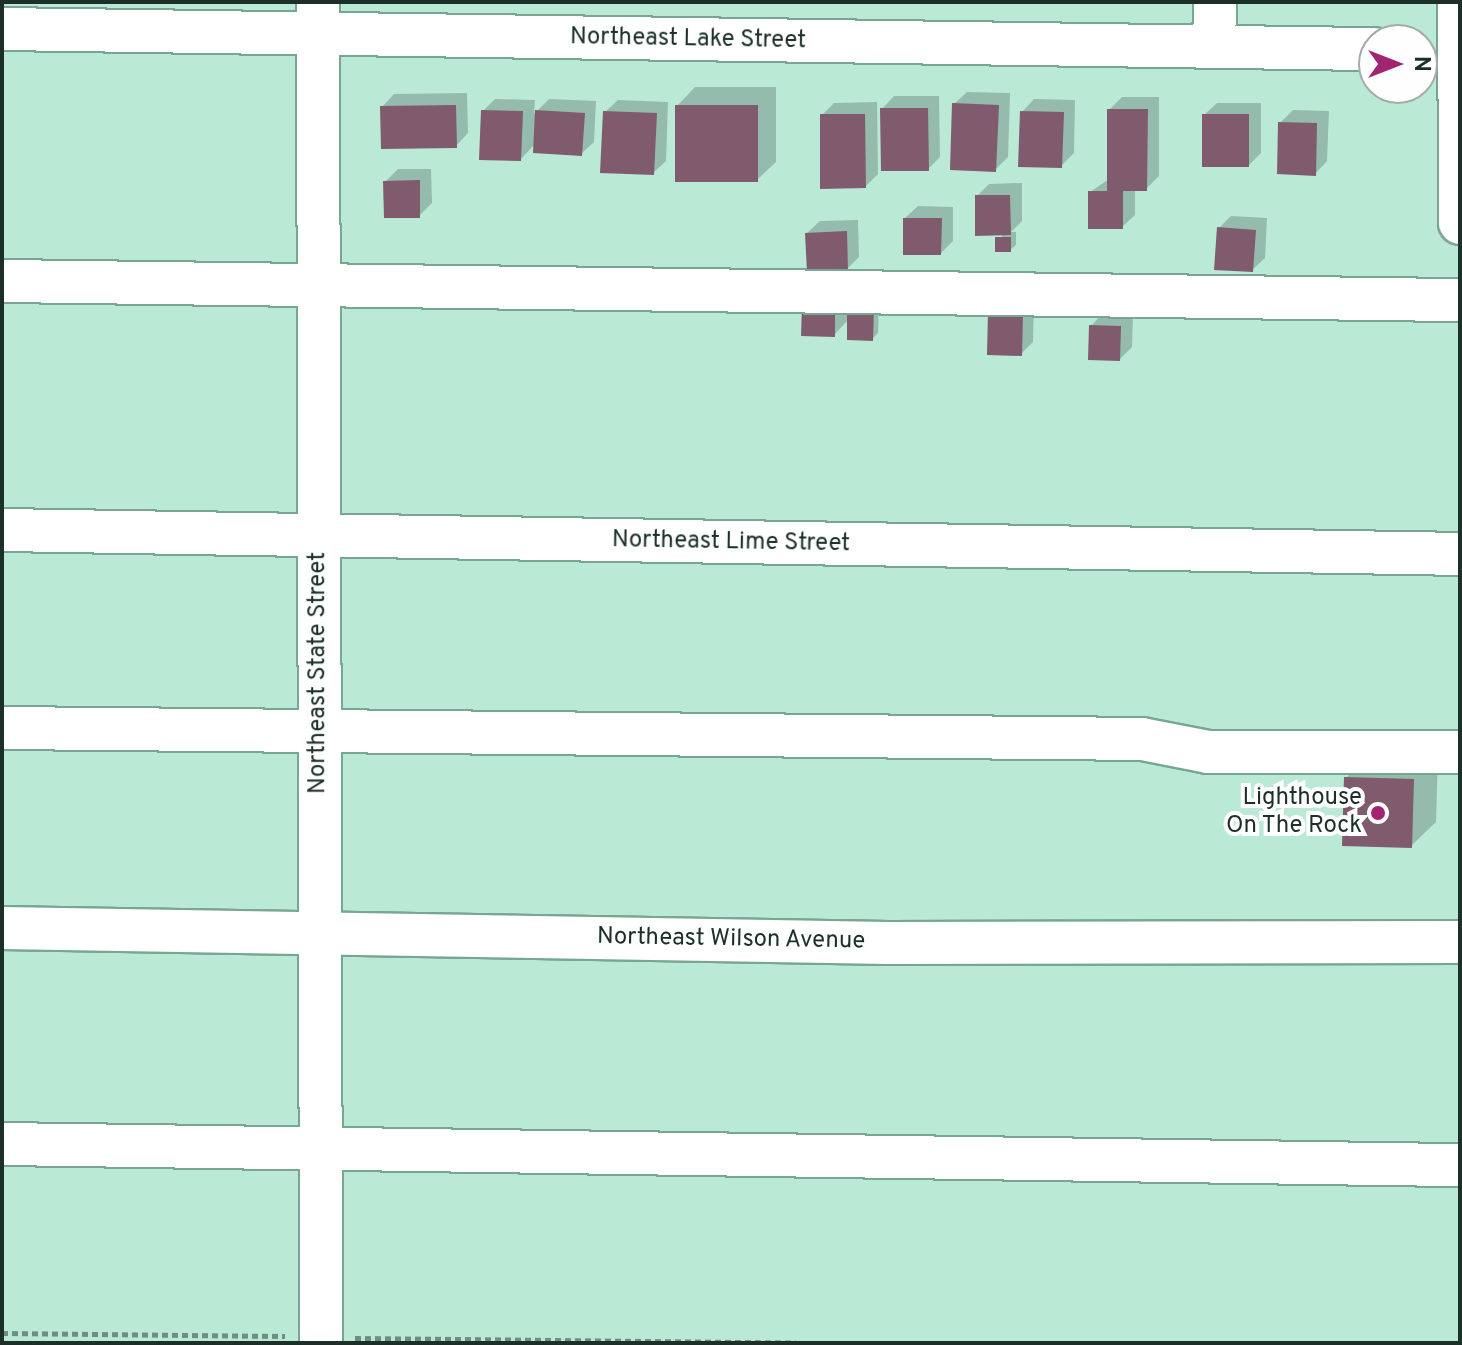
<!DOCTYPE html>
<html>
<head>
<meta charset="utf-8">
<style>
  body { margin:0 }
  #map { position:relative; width:1462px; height:1345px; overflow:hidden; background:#baead6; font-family:Overpass,sans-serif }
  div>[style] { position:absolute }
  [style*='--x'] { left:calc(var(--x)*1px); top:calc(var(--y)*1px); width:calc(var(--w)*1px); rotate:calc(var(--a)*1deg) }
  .shadow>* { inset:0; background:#0003 }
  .building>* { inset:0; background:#805a6d }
  .path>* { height:5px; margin-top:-2.5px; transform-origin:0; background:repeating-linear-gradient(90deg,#6d8f81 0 6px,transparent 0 10px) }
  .roads { filter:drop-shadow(2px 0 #78a693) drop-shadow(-2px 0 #78a693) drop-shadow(0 2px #78a693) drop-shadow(0 -2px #78a693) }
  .minor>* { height:42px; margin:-21px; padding:0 21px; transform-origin:21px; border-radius:21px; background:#fff }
  .dots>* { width:22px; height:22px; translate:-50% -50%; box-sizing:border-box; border:4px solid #fefefe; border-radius:50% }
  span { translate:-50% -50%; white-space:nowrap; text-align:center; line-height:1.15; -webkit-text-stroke:8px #fefefe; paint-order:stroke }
  .street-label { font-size:24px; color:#1c2f28 }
  .poi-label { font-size:24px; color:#1c2f28 }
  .right { translate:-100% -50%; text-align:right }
  .frame { position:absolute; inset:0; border:4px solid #1c2f28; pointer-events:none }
  .north { position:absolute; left:1358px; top:24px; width:80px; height:80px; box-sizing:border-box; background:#fefefe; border:2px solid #a4aba8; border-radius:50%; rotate:90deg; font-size:22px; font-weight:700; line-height:32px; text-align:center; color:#1c2f28 }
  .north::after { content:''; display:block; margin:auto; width:28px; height:36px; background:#a32373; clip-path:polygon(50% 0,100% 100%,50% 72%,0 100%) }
</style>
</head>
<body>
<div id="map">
  <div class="shadow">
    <div style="clip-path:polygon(695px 87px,776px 87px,776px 162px,757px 180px,677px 106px)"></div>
    <div style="clip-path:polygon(967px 92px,1010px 93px,1008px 157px,995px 170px,954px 104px)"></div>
    <div style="clip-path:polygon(467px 93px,468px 133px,456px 146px,382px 107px,394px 94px)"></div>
    <div style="clip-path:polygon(894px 96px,939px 96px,940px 157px,928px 169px,882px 109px)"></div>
    <div style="clip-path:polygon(1122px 97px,1159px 97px,1159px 176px,1146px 189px,1135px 189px,1135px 215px,1122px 227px,1090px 192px,1109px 179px,1109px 110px)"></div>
    <div style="clip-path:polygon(495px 99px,535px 100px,534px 114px,549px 99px,596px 101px,594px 142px,581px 154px,535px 144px,521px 159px,483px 111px)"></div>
    <div style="clip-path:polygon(1034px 99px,1075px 100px,1074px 153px,1061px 166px,1022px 112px)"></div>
    <div style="clip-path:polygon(618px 100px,668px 102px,666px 161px,653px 173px,605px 112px)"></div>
    <div style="clip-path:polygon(877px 102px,878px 174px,866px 186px,822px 115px,834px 103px)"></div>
    <div style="clip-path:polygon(1217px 103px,1261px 103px,1261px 153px,1249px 165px,1204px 115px)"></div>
    <div style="clip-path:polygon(1293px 110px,1329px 111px,1327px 161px,1315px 174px,1280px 123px)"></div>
    <div style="clip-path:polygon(398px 169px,431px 169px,432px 203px,419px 216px,385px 182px)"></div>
    <div style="clip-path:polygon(1022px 183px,1022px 221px,1011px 232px,1016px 232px,1016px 245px,1010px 250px,977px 196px,989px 184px)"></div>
    <div style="clip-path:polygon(918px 206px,953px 207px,953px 241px,941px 253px,905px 218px)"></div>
    <div style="clip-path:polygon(1231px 216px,1267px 218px,1265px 258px,1252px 270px,1219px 228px)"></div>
    <div style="clip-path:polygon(858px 220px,859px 257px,847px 269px,807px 233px,820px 221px)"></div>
    <div style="clip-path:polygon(1034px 301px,1033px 342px,1021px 354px,989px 353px)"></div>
    <div style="clip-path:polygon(879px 302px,878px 333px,872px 339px,849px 319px,834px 335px,804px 305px)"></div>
    <div style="clip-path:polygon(1103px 313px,1133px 314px,1132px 347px,1120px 359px,1091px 326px)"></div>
    <div style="clip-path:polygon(1371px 753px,1438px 755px,1436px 822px,1411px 846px,1346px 778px)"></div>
  </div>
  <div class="building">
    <div style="clip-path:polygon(952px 103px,999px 105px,996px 172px,950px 170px)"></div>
    <div style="clip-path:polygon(456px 105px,457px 148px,381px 149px,380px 106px)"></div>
    <div style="clip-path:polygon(675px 105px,758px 105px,758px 182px,675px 182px)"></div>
    <div style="clip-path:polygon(880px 108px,928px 108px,929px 171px,881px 171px)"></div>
    <div style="clip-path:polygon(1107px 109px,1148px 109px,1147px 191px,1123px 191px,1123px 229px,1088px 229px,1088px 191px,1107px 191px)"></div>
    <div style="clip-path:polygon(481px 110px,523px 111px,521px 161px,479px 160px)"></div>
    <div style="clip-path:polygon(535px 110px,585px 113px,582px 156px,533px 153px)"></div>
    <div style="clip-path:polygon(603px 111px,657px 113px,654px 175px,600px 173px)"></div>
    <div style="clip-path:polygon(1020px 111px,1064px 112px,1062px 168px,1018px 167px)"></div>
    <div style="clip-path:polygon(820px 114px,865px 114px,866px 188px,820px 189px)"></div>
    <div style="clip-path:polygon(1202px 114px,1249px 114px,1249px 167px,1202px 167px)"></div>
    <div style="clip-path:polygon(1278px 122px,1317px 123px,1316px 176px,1277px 174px)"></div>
    <div style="clip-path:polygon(420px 180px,420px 218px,384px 218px,383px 181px)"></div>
    <div style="clip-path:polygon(975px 195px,1010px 195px,1011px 235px,975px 236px)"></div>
    <div style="clip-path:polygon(903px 218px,942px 218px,941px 255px,903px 255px)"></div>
    <div style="clip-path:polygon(1217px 227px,1256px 230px,1253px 272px,1214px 270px)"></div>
    <div style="clip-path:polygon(847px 231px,848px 271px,807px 272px,805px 233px)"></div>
    <div style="clip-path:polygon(995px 237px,1011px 237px,1011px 252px,995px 252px)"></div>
    <div style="clip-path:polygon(802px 304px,835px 305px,835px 337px,801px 336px)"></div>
    <div style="clip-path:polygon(847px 307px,874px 307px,873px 341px,847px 340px)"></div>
    <div style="clip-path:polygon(988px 312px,1023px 313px,1022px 356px,987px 355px)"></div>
    <div style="clip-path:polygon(1089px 325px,1121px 326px,1120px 361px,1088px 360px)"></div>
    <div style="clip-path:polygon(1344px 777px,1414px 779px,1412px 848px,1342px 846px)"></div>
  </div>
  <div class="path">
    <div style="--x:2;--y:1333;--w:283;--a:0.6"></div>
    <div style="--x:355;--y:1338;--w:441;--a:0.6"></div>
  </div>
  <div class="roads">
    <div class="minor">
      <div style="--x:318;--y:2;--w:1341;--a:89.87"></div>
      <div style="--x:1459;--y:2;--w:221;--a:89.7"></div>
      <div style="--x:2;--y:29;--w:1372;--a:0.84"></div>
      <div style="--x:1214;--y:47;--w:45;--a:-88.7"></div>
      <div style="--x:2;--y:281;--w:1458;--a:0.75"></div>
      <div style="--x:2;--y:530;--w:1458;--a:0.94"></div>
      <div style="--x:2;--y:728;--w:1140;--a:0.55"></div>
      <div style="--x:1142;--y:739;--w:67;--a:11.1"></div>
      <div style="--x:1208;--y:752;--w:252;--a:0"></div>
      <div style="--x:2;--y:928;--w:887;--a:0.97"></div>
      <div style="--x:889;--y:943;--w:571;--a:-0.1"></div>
      <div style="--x:2;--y:1144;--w:1458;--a:0.83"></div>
    </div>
  </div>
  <div class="dots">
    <div style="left:1378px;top:813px;background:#a32373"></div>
  </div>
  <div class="street-label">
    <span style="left:688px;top:40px;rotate:1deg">Northeast Lake Street</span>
    <span style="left:731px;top:543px;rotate:1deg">Northeast Lime Street</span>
    <span style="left:319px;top:673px;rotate:-90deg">Northeast State Street</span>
    <span style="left:731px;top:940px;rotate:1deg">Northeast Wilson Avenue</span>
  </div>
  <div class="poi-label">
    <span class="right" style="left:1362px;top:813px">Lighthouse<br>On The Rock</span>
  </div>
  <div class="frame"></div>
  <div class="north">N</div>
</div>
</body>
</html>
